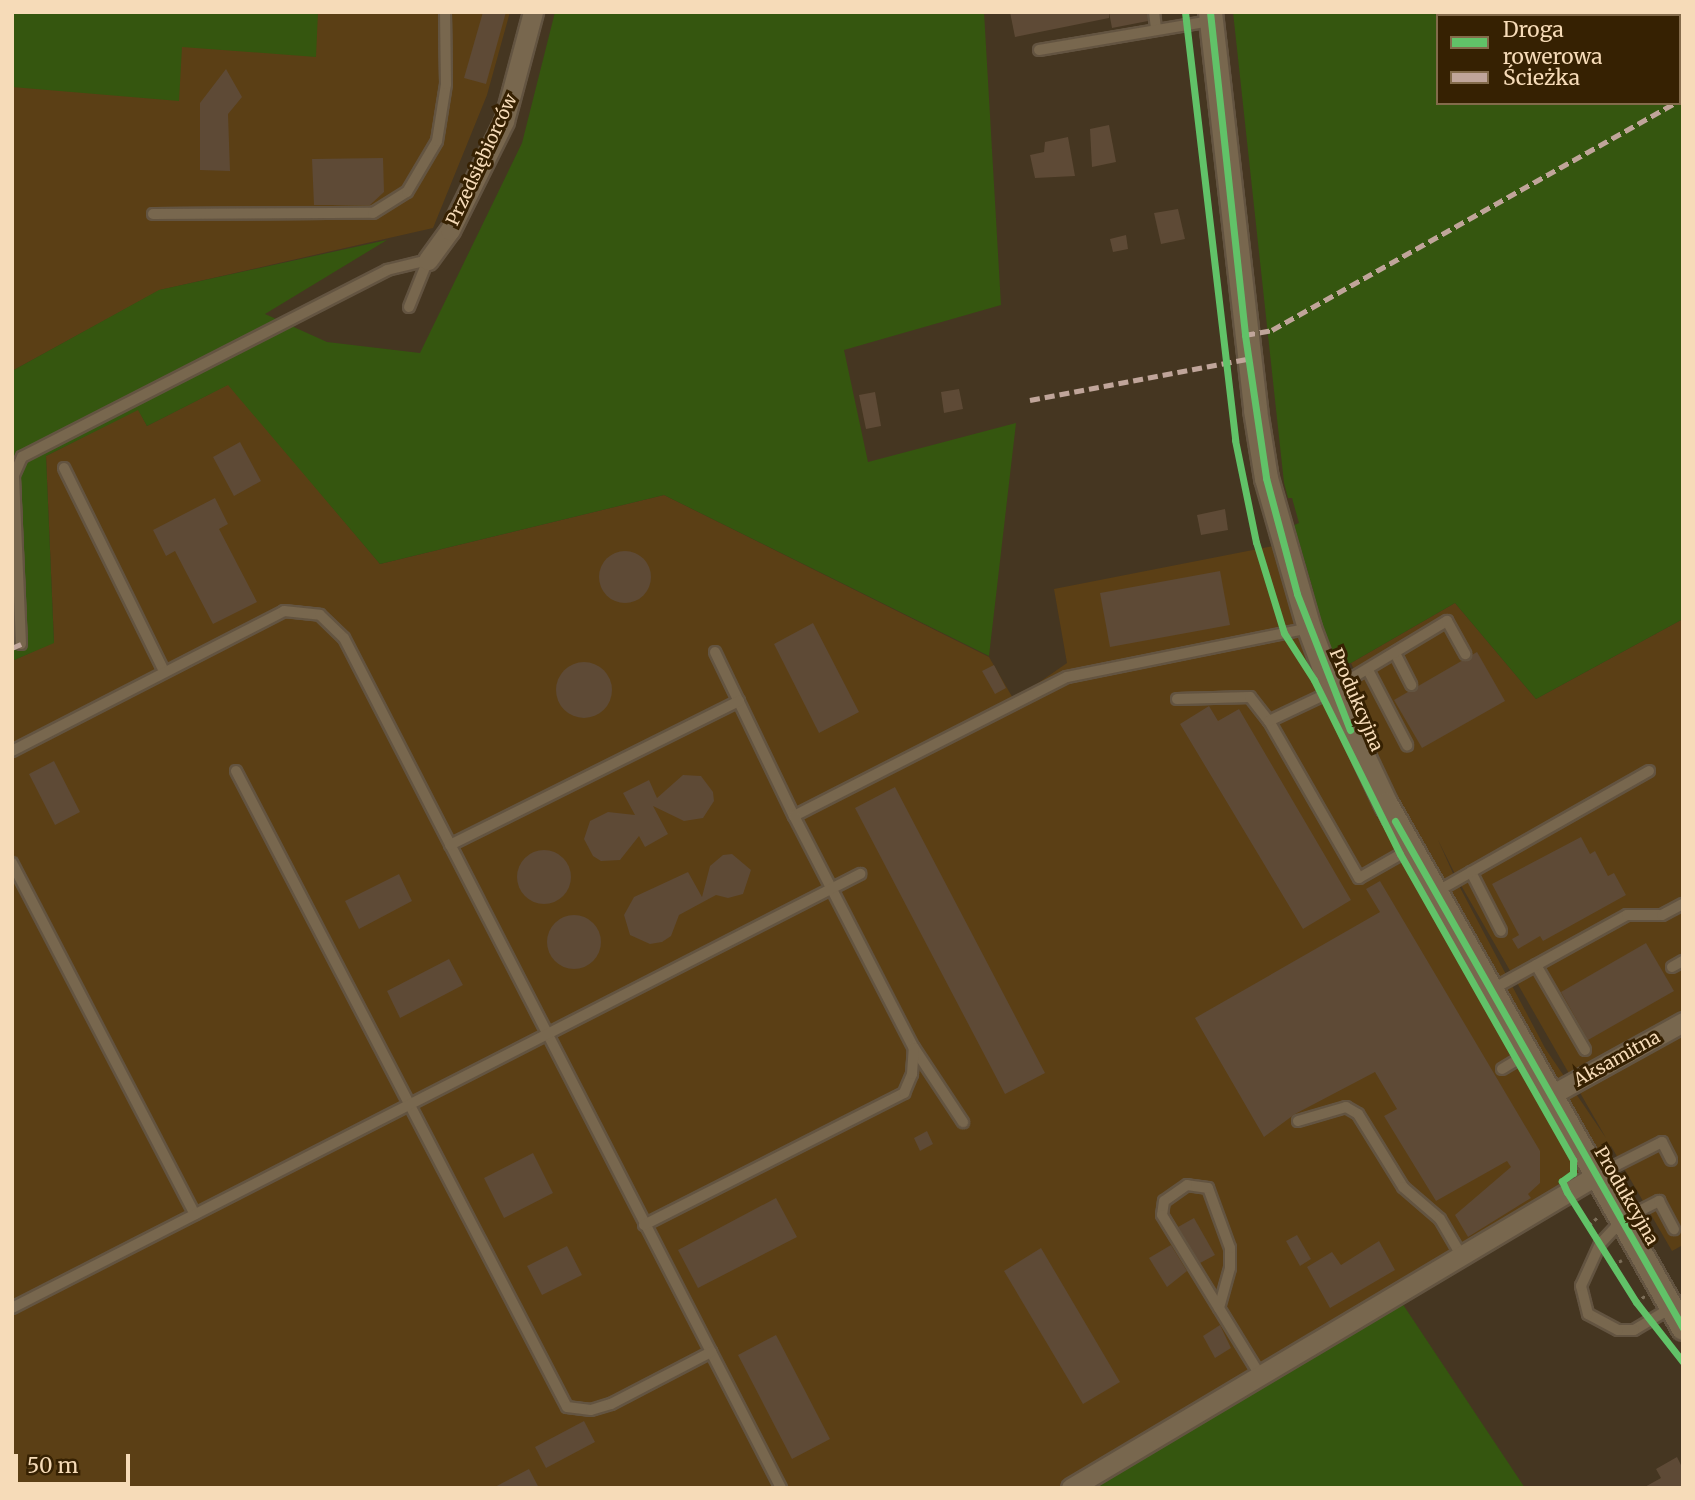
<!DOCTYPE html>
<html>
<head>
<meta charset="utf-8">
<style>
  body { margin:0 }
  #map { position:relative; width:1695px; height:1500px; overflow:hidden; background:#453621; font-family:Merriweather,serif }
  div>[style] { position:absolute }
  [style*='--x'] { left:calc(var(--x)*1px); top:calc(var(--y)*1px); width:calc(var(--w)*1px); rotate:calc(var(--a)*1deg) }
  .built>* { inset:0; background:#5b3f15 }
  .green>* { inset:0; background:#35560f }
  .building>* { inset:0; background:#5e4a36 }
  .round { border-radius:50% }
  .path>* { height:2.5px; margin-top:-1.25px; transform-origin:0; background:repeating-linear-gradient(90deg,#7c6e59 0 3.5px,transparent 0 7px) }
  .roads { filter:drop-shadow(2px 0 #635441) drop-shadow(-2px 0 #635441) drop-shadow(0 2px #635441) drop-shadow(0 -2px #635441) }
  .service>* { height:10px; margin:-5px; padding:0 5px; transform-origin:5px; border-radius:5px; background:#78674e }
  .minor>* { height:19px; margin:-9.5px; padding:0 9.5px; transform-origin:9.5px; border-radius:9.5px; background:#78674e }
  .tertiary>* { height:23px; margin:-11.5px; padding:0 11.5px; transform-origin:11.5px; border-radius:11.5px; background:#78674e }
  .quiet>* { height:5px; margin-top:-2.5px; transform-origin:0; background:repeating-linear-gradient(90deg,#c0a59a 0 10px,transparent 0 15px) }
  .cycleway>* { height:7px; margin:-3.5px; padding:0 3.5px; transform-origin:3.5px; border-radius:3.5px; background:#61c268 }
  span { translate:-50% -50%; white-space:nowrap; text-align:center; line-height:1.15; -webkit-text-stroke:6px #362102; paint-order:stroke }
  .street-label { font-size:18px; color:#f6dbb8 }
  .frame { position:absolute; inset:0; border:14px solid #f6dbb8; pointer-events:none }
  .legend { position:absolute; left:1436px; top:14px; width:245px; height:91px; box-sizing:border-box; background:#362102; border:2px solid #836b4b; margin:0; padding:9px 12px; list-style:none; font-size:21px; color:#f6dbb8 }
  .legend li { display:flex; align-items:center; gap:14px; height:35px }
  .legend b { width:35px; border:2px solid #836b4b }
  .scale { position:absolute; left:14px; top:1454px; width:116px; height:32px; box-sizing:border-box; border:4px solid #f6dbb8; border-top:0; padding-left:9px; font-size:21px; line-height:24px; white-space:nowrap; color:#f6dbb8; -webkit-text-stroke:5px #362102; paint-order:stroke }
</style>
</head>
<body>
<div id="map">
  <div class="built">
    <div style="clip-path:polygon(12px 12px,510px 12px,487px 95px,433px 228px,160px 290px,12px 371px)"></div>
    <div style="clip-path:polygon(evenodd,229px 384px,380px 564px,664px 495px,989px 657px,1014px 700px,1067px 663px,1054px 589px,1294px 542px,1332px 664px,1356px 674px,1351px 663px,1455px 603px,1536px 699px,1683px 619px,1683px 1245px,1672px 1251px,1611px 1146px,1590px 1161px,1597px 1176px,1072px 1488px,12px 1488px,12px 661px,54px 642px,46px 456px,138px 409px,147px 426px,229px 384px,1438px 840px,1458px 880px,1606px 1138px,1545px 1048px,1456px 880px,1438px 840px)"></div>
  </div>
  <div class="green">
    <div style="clip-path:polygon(12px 12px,318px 12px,316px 57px,182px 47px,179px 101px,12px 87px)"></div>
    <div style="clip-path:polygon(555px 12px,984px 12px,1001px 305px,844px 350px,868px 462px,1016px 423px,989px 656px,664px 495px,380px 564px,228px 385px,147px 426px,138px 410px,46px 456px,54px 643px,12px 661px,12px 371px,159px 290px,387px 240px,265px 314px,327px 342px,420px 353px,522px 143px)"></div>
    <div style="clip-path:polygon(evenodd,1233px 12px,1683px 12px,1683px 619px,1536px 699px,1455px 603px,1351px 663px,1332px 664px,1309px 595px,1314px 593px,1294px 525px,1299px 523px,1292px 498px,1288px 498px,1284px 483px,1233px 12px,1438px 16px,1679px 16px,1679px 103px,1438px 103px,1438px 16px)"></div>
    <div style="clip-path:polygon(1396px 1294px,1525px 1488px,1072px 1488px)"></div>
  </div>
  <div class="building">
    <div style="clip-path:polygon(483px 12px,506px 12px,486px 84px,464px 78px)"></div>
    <div style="clip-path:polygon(1010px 12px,1109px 12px,1109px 18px,1015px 37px)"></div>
    <div style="clip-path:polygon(1109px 12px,1147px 12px,1148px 21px,1112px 28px)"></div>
    <div style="clip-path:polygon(226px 69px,242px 97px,228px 114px,230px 171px,200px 170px,200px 103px)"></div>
    <div style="clip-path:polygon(1109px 125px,1116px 162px,1092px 167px,1090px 129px)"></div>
    <div style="clip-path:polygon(1068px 137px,1075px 176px,1035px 178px,1030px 155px,1044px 152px,1045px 142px)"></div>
    <div style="clip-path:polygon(383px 158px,384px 192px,370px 205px,314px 205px,312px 159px)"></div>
    <div style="clip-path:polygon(1178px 209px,1185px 239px,1161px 244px,1154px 213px)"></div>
    <div style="clip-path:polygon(1126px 235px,1128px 249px,1113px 252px,1110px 239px)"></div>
    <div style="clip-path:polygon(959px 389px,963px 409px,944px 413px,941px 392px)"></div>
    <div style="clip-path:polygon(875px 392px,881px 426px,866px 429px,859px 395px)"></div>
    <div style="clip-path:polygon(240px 442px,261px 481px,234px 496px,213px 457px)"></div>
    <div style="clip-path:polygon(215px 498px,228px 524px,219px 529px,257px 602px,213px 624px,175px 551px,166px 556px,153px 530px)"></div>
    <div style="clip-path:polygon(1225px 509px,1228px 530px,1201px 535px,1197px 515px)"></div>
    <div class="round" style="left:599px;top:551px;width:52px;height:52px"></div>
    <div style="clip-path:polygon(1220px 571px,1230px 625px,1110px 647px,1100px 593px)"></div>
    <div style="clip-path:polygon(813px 623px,859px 712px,819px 733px,774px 644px)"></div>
    <div style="clip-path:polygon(1477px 652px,1505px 701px,1422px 748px,1394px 700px)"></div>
    <div class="round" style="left:556px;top:662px;width:56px;height:56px"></div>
    <div style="clip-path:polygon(994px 665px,1006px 688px,995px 694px,982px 671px)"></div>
    <div style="clip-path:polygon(1209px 706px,1218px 721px,1239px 709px,1351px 900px,1303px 929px,1180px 724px)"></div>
    <div style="clip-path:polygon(54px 761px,80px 812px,55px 825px,29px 774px)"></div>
    <div style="clip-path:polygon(683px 775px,701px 776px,713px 792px,714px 801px,703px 818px,684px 821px,653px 806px,668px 834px,645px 847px,639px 836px,620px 860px,601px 861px,593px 856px,584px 839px,590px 821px,608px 812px,635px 815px,623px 793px,649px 780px,657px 798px)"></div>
    <div style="clip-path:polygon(895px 787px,1045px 1073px,1005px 1094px,855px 808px)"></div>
    <div style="clip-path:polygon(1581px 837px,1590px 854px,1595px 851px,1608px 876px,1614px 873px,1626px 895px,1543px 941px,1540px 936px,1518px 949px,1512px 939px,1519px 935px,1492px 884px)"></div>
    <div class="round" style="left:517px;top:850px;width:54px;height:54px"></div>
    <div style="clip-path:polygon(732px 854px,751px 870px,743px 894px,728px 898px,716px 895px,679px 915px,671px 936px,662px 942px,650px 944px,630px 935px,624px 915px,634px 897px,688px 872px,702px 897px,710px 866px,723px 855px)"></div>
    <div style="clip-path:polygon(399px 874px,412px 901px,359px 929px,345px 901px)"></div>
    <div style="clip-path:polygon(1380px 881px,1540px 1151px,1540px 1183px,1528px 1194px,1531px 1198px,1468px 1237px,1455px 1215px,1511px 1167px,1507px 1161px,1436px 1201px,1384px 1116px,1397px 1109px,1375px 1072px,1295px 1114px,1264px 1137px,1195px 1018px,1380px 912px,1366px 889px)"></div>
    <div class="round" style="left:547px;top:915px;width:54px;height:54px"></div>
    <div style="clip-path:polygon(1646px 943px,1674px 991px,1588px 1040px,1561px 992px)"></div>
    <div style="clip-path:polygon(449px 959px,463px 985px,400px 1018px,387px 991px)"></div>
    <div style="clip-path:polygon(927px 1131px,933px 1144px,920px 1151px,914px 1138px)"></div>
    <div style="clip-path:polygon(533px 1153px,553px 1193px,504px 1218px,484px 1178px)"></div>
    <div style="clip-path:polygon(776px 1198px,797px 1237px,698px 1288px,678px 1250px)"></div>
    <div style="clip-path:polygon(1194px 1218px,1215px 1255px,1200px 1263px,1178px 1227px)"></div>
    <div style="clip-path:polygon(1297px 1235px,1311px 1259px,1300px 1266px,1286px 1241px)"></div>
    <div style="clip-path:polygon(1379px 1241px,1395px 1270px,1330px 1308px,1307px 1267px,1332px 1252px,1341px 1265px)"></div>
    <div style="clip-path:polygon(1171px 1245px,1187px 1271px,1167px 1287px,1149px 1258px)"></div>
    <div style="clip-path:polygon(567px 1246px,582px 1275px,542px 1295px,527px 1266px)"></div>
    <div style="clip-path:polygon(1041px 1248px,1120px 1382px,1083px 1404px,1004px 1271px)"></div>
    <div style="clip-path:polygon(1220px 1325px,1231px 1348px,1215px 1358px,1203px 1336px)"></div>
    <div style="clip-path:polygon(776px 1335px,830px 1439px,792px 1459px,738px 1355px)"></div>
    <div style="clip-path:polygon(584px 1421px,595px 1442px,546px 1468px,535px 1447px)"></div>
    <div style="clip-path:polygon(1677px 1457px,1683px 1469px,1683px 1488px,1643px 1488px,1661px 1478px,1656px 1469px)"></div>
    <div style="clip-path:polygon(529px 1469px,539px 1488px,493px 1488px)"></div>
  </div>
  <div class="path">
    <div style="--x:1589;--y:1225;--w:13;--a:-42"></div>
    <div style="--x:1613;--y:1265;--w:10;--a:-29"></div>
    <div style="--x:1636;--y:1302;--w:11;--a:-34"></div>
  </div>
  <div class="roads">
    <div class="service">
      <div style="--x:1154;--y:12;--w:17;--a:83"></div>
      <div style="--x:1039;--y:50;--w:174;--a:-9.6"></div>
      <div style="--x:153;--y:214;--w:220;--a:-0.3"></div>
      <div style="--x:373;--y:213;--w:40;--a:-32"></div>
      <div style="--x:407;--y:192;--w:59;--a:-59.5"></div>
      <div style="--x:437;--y:141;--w:58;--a:-81"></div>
      <div style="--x:446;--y:84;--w:72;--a:-90.8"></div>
      <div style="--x:409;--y:307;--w:51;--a:-68"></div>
      <div style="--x:64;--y:468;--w:226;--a:63.8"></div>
      <div style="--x:21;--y:644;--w:169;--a:-92.4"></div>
      <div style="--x:14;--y:475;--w:20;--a:-66"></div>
      <div style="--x:22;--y:457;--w:410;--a:-27.1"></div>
      <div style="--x:387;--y:270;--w:42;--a:-13.7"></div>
      <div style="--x:715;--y:652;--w:182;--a:64.3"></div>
      <div style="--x:794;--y:816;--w:306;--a:-27"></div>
      <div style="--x:1067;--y:677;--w:247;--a:-11.4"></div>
      <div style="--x:1395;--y:653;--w:36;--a:63"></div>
      <div style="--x:1368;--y:670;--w:85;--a:62.5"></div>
      <div style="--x:1177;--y:699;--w:73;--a:-1.6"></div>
      <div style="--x:1250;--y:697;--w:31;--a:52"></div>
      <div style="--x:1269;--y:721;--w:181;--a:60.2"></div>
      <div style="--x:1359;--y:878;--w:59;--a:-29.6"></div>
      <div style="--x:1269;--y:721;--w:59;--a:-25.3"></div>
      <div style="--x:1322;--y:696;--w:146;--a:-31"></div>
      <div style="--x:1447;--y:621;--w:38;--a:61"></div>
      <div style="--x:12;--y:751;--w:306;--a:-27.2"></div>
      <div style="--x:284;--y:611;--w:36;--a:6"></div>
      <div style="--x:320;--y:615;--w:33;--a:44"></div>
      <div style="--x:344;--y:638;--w:956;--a:62.79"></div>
      <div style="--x:236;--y:771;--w:717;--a:62.51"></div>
      <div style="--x:567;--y:1407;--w:24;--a:7"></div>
      <div style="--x:591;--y:1410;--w:21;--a:-17"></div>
      <div style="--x:611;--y:1404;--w:113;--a:-27.5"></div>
      <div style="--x:794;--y:816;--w:261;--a:62.7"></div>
      <div style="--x:914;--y:1048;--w:89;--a:56.5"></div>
      <div style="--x:450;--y:845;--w:323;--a:-26.5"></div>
      <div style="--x:12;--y:863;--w:396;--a:62.5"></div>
      <div style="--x:1471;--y:872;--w:66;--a:63"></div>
      <div style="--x:1436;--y:892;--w:245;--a:-29.6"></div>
      <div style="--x:1536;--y:965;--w:98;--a:60"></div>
      <div style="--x:1672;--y:967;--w:13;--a:-29"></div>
      <div style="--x:1491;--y:990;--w:155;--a:-28.9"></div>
      <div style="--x:1627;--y:915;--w:35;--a:0"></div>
      <div style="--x:1662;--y:915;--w:24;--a:-28"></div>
      <div style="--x:1502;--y:1069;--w:29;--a:-31"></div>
      <div style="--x:1298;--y:1121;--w:50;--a:-16.3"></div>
      <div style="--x:1346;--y:1107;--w:14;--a:30"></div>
      <div style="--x:1358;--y:1114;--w:86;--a:58.3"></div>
      <div style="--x:1403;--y:1187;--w:49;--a:40.9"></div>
      <div style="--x:1440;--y:1219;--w:42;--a:59.7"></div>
      <div style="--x:1597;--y:1175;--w:73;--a:-26.9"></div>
      <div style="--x:1662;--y:1142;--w:20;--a:63"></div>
      <div style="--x:644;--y:1225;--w:292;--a:-26.9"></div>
      <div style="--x:904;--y:1093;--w:21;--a:-67"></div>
      <div style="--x:912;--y:1074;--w:26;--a:-86"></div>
      <div style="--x:12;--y:1308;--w:953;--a:-27.1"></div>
      <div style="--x:1219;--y:1308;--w:41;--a:-74.6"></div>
      <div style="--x:1230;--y:1268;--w:20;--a:-90"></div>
      <div style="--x:1230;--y:1248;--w:64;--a:-110.1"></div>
      <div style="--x:1208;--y:1188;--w:21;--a:-172"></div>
      <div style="--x:1187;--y:1185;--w:28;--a:145"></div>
      <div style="--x:1164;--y:1201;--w:14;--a:98"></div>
      <div style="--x:1162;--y:1215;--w:188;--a:58.5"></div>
      <div style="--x:1671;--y:1308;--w:43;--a:149.3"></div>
      <div style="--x:1634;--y:1330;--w:16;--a:180"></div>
      <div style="--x:1618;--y:1330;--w:34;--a:-152"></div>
      <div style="--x:1588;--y:1314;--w:29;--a:-104"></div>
      <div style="--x:1581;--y:1286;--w:46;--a:-65.7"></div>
      <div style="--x:1600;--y:1244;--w:33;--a:-47"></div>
      <div style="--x:1622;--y:1220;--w:42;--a:-27.2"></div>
      <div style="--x:1659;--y:1201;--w:32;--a:62"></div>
    </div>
    <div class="minor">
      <div style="--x:428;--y:260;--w:37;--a:-54"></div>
      <div style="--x:450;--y:230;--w:122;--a:-63.6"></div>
      <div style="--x:504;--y:121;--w:113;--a:-75.1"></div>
      <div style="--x:1551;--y:1095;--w:151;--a:-28.9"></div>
      <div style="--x:1071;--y:1488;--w:612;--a:-30.76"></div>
    </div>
    <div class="tertiary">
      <div style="--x:1210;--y:12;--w:401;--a:83.5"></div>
      <div style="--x:1255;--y:410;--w:69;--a:80.8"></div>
      <div style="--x:1266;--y:478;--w:156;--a:74"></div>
      <div style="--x:1309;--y:628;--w:66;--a:69.6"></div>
      <div style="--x:1332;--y:690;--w:126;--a:64.7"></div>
      <div style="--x:1386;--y:804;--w:602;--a:60.46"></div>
    </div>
  </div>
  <div class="quiet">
    <div style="--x:1245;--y:335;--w:27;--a:-10"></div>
    <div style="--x:1272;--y:330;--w:463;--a:-29.4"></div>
    <div style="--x:1030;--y:400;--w:222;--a:-10.7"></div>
    <div style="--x:12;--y:648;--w:10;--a:-24"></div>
  </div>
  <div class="cycleway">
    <div style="--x:1185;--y:12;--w:431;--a:83.3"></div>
    <div style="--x:1235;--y:440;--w:104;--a:78.4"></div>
    <div style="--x:1256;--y:542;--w:95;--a:72.9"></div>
    <div style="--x:1284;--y:633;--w:56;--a:57.4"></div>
    <div style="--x:1314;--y:680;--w:194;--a:63.7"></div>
    <div style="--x:1400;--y:854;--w:352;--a:60.5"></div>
    <div style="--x:1573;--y:1160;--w:13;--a:90"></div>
    <div style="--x:1573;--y:1173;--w:14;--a:144"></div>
    <div style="--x:1562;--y:1181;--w:12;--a:66"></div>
    <div style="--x:1567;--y:1192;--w:130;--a:57.9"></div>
    <div style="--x:1636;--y:1302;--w:76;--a:51.9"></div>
    <div style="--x:1210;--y:12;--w:325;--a:83.8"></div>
    <div style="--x:1245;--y:335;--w:145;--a:81.6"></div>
    <div style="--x:1266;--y:478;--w:120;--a:75"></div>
    <div style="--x:1297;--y:594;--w:146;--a:68.7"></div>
    <div style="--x:1395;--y:821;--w:583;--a:60.4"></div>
  </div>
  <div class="street-label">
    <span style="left:482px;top:160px;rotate:-65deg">Przedsiębiorców</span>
    <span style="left:1356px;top:700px;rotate:67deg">Produkcyjna</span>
    <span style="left:1617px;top:1059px;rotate:-29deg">Aksamitna</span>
    <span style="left:1626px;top:1196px;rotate:60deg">Produkcyjna</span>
  </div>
  <div class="frame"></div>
  <ul class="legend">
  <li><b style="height:9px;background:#61c268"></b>Droga rowerowa</li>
  <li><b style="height:9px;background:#c0a59a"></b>Ścieżka</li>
  </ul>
  <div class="scale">50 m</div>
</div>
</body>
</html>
